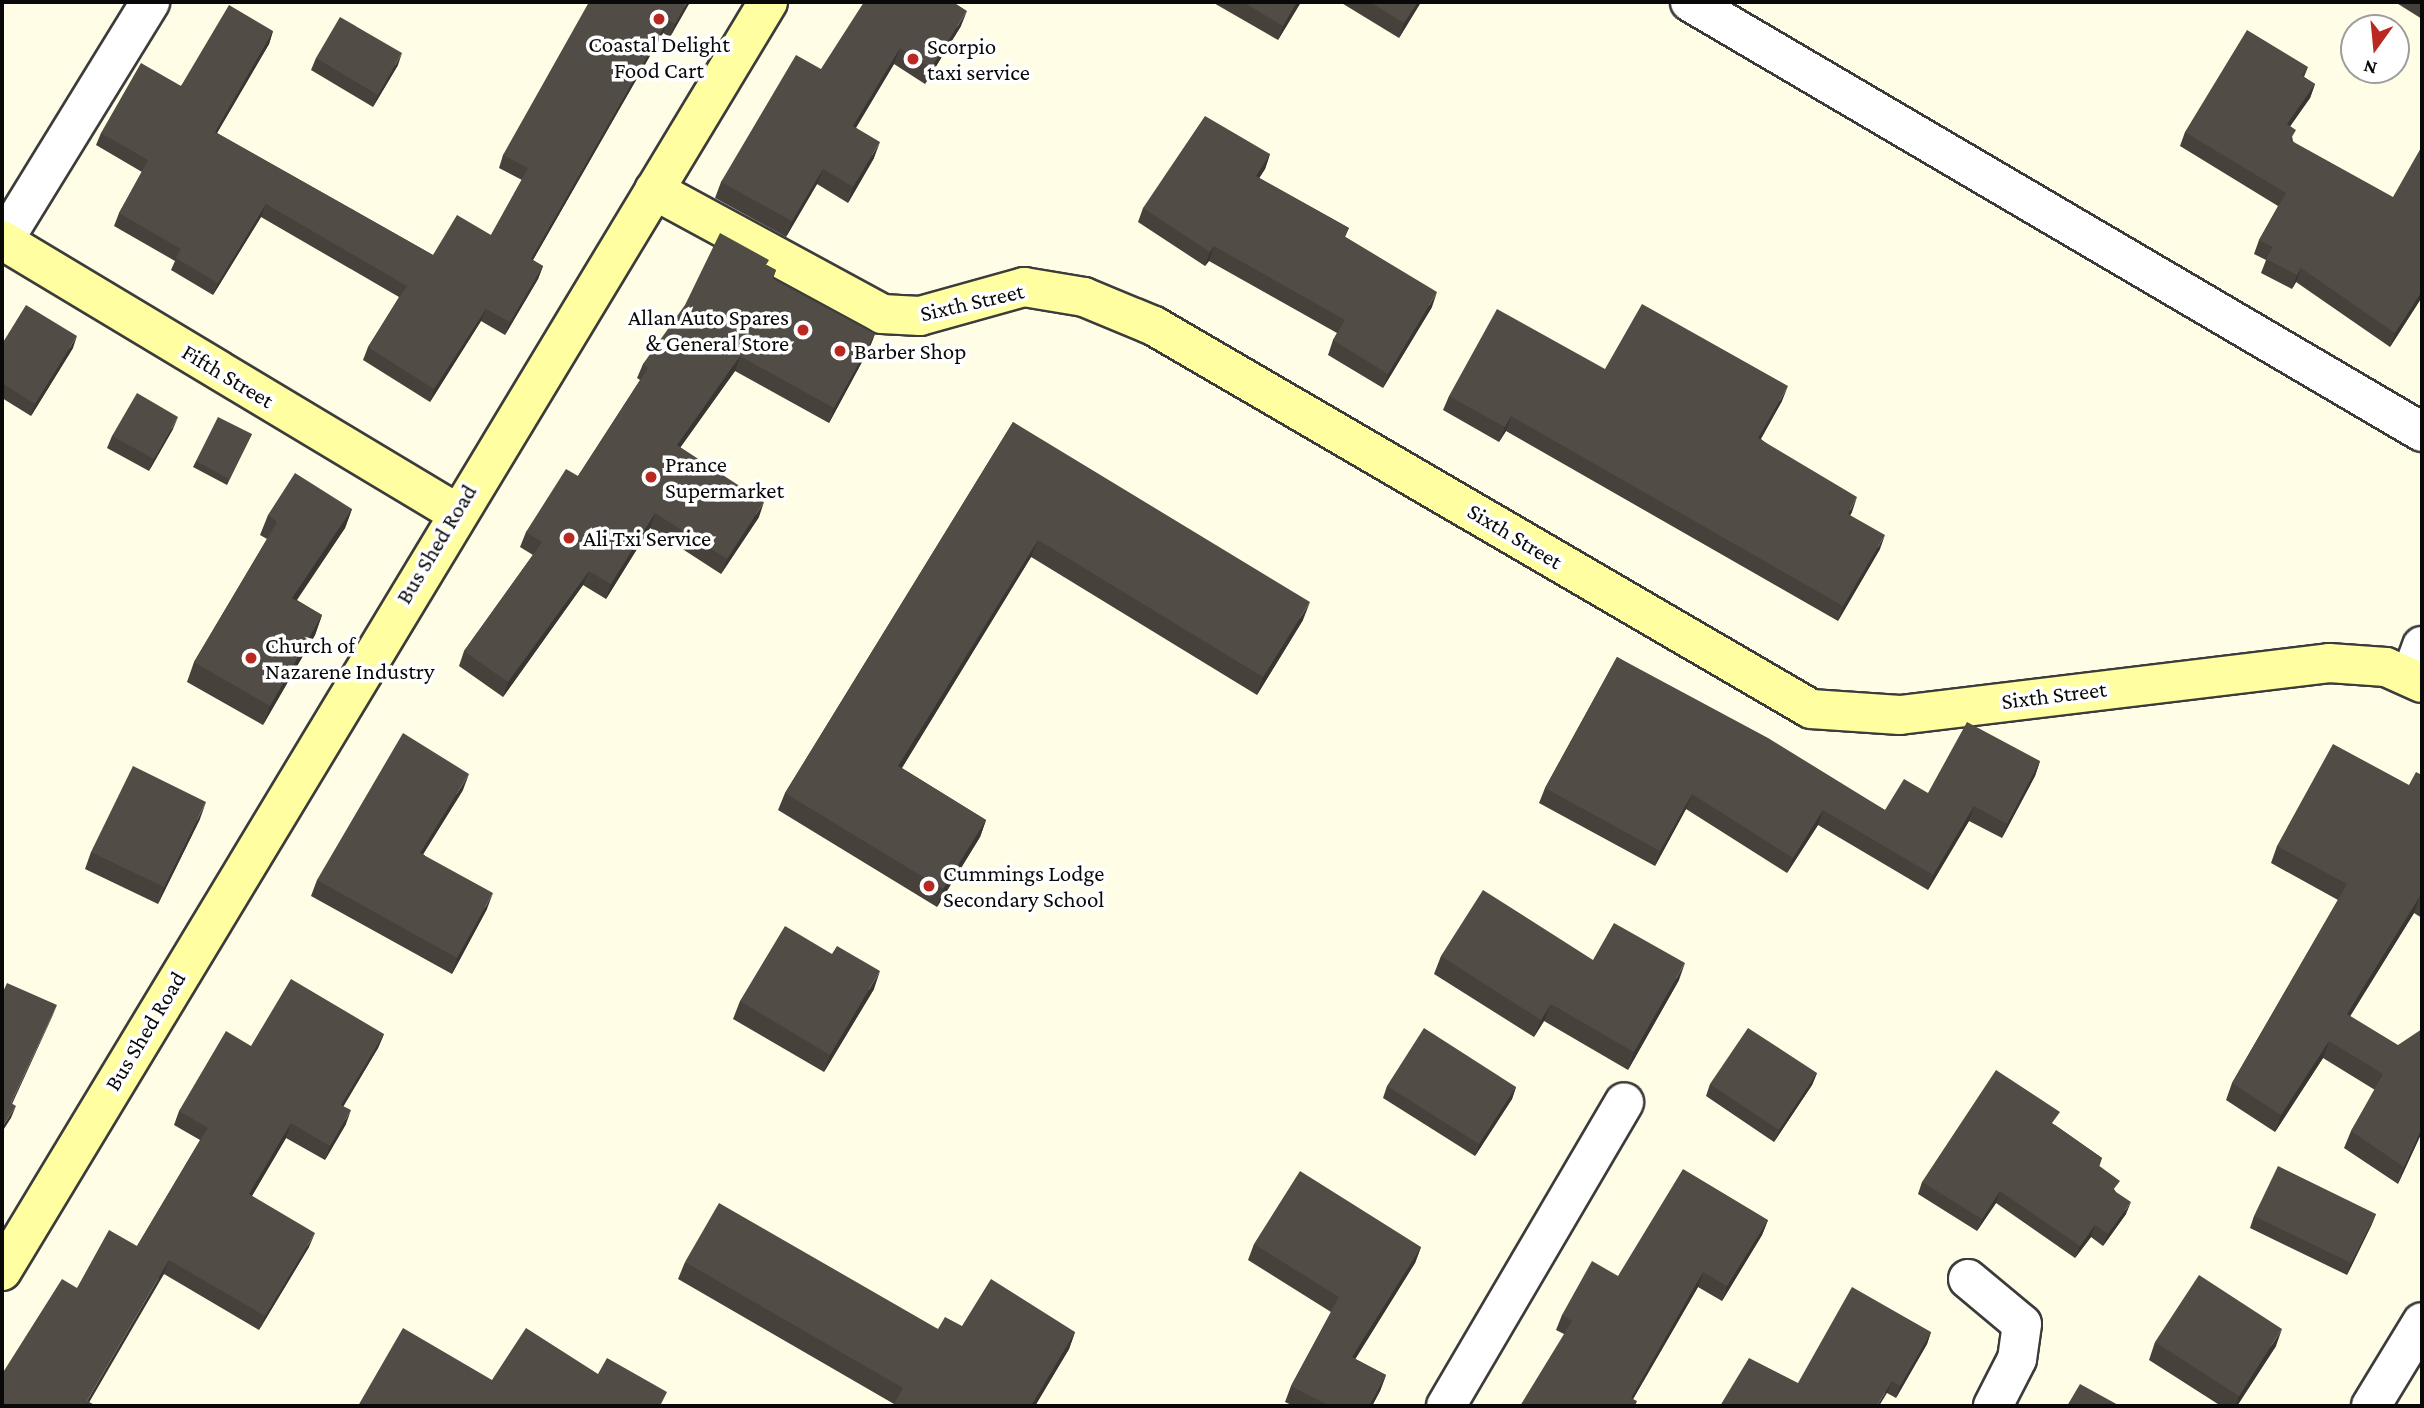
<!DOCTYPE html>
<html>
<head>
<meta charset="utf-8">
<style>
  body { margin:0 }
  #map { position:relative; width:2424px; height:1408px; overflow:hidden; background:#fffde6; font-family:"Crimson Pro",serif }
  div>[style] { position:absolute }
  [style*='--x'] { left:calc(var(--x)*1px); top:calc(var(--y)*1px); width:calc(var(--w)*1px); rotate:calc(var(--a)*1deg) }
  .roads { filter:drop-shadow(2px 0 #3c3c3c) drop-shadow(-2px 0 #3c3c3c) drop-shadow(0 2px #3c3c3c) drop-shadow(0 -2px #3c3c3c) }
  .street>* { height:38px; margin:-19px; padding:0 19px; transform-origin:19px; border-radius:19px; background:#fff }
  .secondary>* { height:38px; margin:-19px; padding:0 19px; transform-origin:19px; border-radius:19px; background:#fffea1 }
  .wall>* { inset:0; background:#47413c }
  .shaded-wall>* { inset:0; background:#393531 }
  .building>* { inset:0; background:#524c46 }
  .dots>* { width:19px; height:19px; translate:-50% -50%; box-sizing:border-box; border:4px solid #fff; border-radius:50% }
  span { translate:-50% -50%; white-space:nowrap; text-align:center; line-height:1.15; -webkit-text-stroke:7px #fff; paint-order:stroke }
  .poi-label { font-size:23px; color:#090909 }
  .left { translate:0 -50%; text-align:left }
  .right { translate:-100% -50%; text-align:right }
  .street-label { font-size:23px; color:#090909 }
  .frame { position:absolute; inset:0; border:4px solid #090909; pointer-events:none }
  .north { position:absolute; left:2340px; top:14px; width:70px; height:70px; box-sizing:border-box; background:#fff; border:2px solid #9d9d9d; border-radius:50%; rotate:195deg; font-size:19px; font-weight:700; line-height:28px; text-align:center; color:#090909 }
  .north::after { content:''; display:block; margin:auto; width:24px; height:32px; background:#ba2921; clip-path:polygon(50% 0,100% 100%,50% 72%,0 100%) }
</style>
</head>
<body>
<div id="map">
  <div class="roads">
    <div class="street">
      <div style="--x:1690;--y:2;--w:849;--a:30.43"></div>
      <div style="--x:2;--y:243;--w:283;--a:-58.4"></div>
      <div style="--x:2411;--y:676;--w:32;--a:-70"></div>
      <div style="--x:1968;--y:1279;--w:70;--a:39.8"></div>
      <div style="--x:2022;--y:1324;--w:35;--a:98"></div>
      <div style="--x:2017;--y:1359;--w:53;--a:117.1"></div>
      <div style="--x:1446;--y:1406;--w:352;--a:-59.6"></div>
      <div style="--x:2371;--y:1406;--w:98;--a:-58.7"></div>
    </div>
    <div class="secondary">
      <div style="--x:654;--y:190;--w:260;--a:28.5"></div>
      <div style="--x:882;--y:314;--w:38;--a:3"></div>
      <div style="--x:920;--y:316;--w:108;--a:-15.6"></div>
      <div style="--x:1024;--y:287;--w:61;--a:9.5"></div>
      <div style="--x:1084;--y:297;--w:76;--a:22.5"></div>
      <div style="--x:1154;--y:326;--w:760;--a:30.24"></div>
      <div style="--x:1811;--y:709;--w:89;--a:3.9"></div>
      <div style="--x:1900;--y:715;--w:432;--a:-6.9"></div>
      <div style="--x:2329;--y:663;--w:57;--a:4"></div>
      <div style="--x:2386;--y:667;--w:39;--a:24"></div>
      <div style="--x:2;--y:240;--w:528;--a:30.98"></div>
      <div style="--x:2;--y:1271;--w:1482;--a:-58.88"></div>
    </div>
  </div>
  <div class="wall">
    <div style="clip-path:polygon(690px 2px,670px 37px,663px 33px,533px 260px,543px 266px,538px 279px,505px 335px,481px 321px,430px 402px,363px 360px,368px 347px,399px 297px,261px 217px,213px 295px,171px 270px,175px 261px,114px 226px,119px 213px,142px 172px,96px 145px,101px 133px,273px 31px,269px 44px,217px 133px,433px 255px,491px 235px,522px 180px,499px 168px,503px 155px)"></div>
    <div style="clip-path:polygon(1212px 2px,1301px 2px,1278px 40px)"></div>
    <div style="clip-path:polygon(1340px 2px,1421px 2px,1399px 38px)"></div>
    <div style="clip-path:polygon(2395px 2px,2422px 2px,2422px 19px)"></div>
    <div style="clip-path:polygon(961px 26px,925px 84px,894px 64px,856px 128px,874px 158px,848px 203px,817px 184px,786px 237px,715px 198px,721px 182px,821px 69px)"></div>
    <div style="clip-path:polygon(316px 58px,398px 65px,373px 107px,311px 70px)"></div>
    <div style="clip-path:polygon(2308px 67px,2304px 77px,2315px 84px,2310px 98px,2290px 126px,2293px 141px,2422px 297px,2390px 347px,2296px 282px,2292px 289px,2261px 273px,2266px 260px,2254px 254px,2259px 240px,2278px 206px,2180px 146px,2185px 132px)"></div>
    <div style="clip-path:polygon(1270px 154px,1265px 169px,1259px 178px,1349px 228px,1345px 237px,1432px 307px,1383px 388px,1328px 355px,1333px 340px,1337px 333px,1209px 261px,1205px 266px,1138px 222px,1143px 208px)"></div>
    <div style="clip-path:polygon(767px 265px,776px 270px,773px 279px,875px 334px,869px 349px,829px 423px,735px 371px,680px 448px,759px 517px,721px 574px,650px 528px,606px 599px,583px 585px,503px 697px,459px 666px,464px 651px,533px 555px,520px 547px,526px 532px,578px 476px,640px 380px,637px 378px,643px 364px)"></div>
    <div style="clip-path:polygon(2px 344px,73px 348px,31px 416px,2px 398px)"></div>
    <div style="clip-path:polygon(1605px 369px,1782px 401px,1761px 439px,1852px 512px,1850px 515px,1880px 549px,1838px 621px,1506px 431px,1499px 442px,1443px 410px,1449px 396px)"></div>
    <div style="clip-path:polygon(1013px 422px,1303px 620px,1257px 695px,1031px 557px,902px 768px,986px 820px,980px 837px,937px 907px,778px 810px,785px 793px)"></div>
    <div style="clip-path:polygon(173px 429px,149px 471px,107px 448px,112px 436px)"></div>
    <div style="clip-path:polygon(252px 434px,227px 485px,193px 467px,196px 461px)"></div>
    <div style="clip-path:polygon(352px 509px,345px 528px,297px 600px,322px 615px,315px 635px,263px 725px,187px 682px,194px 662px,267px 539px,260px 535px,268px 515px)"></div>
    <div style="clip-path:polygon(1617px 657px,1885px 810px,1928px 793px,2040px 761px,2035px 776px,2002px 838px,1969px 821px,1928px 890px,1818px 825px,1787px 873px,1686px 809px,1655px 866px,1539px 803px,1545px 788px)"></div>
    <div style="clip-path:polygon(2422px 775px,2422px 918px,2414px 913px,2350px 1016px,2422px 1132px,2398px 1184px,2344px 1148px,2351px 1131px,2375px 1090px,2323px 1058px,2275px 1132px,2226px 1100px,2232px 1083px,2338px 900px,2271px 863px,2277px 846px,2409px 785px)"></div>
    <div style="clip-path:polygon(463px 790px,423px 854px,487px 909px,452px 974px,311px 896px,317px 880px)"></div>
    <div style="clip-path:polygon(200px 819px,158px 904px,85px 869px,91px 852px)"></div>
    <div style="clip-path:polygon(1441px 956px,1593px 960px,1679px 980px,1628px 1070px,1544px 1021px,1534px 1037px,1434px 974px)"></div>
    <div style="clip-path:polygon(874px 989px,824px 1072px,733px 1019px,740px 1001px)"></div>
    <div style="clip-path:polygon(384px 1034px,378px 1048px,343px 1106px,346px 1124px,325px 1160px,286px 1138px,252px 1196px,309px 1247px,259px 1330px,164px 1274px,2px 1406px,77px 1288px,137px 1246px,200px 1140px,174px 1125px,179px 1111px,251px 1046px)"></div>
    <div style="clip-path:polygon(1817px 1073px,1812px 1085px,1774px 1142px,1706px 1096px,1710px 1084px)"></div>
    <div style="clip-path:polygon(1387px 1086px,1516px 1087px,1512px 1099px,1475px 1156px,1383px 1098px)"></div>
    <div style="clip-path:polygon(2055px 1125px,2102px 1158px,2099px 1167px,2116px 1192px,2126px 1214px,2103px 1246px,2091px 1237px,2075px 1258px,1996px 1203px,1977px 1231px,1918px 1194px,1922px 1182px)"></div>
    <div style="clip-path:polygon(2376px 1214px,2371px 1226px,2347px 1275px,2250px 1228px,2254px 1216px)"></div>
    <div style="clip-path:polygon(1768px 1220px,1762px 1235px,1722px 1301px,1698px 1287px,1633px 1399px,1636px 1406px,1564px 1334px,1556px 1330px,1562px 1315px,1618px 1276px)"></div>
    <div style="clip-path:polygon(1254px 1244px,1421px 1247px,1415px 1263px,1355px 1359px,1386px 1375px,1380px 1391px,1372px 1406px,1294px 1406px,1285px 1402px,1291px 1386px,1331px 1312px,1248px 1260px)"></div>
    <div style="clip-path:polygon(685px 1262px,938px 1329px,962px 1326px,1075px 1332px,1069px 1349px,1035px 1406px,893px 1406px,894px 1404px,678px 1279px)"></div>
    <div style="clip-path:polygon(1931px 1332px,1927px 1344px,1896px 1398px,1887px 1393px,1798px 1383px)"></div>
    <div style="clip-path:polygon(2155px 1342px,2276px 1346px,2237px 1406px,2221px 1406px,2149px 1360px)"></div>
  </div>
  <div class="shaded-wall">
    <div style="clip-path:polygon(687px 2px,690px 2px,670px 37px,675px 24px)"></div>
    <div style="clip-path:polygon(1297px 2px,1301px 2px,1278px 40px,1283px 26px)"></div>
    <div style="clip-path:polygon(1418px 2px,1421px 2px,1399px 38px,1404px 23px)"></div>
    <div style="clip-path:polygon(967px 11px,961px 26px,925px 84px,931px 68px)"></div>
    <div style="clip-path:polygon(668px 20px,663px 33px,526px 272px,531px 259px)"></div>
    <div style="clip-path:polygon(273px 31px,269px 44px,210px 145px,215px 132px)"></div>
    <div style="clip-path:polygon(900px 48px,894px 64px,847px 142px,853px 126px)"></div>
    <div style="clip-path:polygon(402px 53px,398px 65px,373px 107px,378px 95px)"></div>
    <div style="clip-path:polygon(2315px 84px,2310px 98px,2282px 138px,2287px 124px)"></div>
    <div style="clip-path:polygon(880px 142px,874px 158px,848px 203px,853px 187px)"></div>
    <div style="clip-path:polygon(1270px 154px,1265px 169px,1251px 191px,1256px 176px)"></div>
    <div style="clip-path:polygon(823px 169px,817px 184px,786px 237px,792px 221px)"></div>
    <div style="clip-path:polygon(266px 204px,261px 217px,213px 295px,218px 283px)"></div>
    <div style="clip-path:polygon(1214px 246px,1209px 261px,1205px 266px,1210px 252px)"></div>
    <div style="clip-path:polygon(543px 266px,538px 279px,505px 335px,510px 322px)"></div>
    <div style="clip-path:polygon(2301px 268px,2296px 282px,2292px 289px,2297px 275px)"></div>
    <div style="clip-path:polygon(2422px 291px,2422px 297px,2390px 347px,2395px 333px)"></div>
    <div style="clip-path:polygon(1437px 292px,1432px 307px,1383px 388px,1388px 374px)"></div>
    <div style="clip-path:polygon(486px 309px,481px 321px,430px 402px,434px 389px)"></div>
    <div style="clip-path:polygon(875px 334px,869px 349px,829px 423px,834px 408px)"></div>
    <div style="clip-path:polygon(77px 336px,73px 348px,31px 416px,35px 404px)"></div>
    <div style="clip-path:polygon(740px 356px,735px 371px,671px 460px,677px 445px)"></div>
    <div style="clip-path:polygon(1788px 386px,1782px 401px,1753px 452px,1758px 438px)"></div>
    <div style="clip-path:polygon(1511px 416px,1506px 431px,1499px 442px,1505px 427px)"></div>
    <div style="clip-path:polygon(178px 417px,173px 429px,149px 471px,154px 459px)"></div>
    <div style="clip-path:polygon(1857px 497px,1852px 512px,1843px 528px,1848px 514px)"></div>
    <div style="clip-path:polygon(764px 502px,759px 517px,721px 574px,727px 559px)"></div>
    <div style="clip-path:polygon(352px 509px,345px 528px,285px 617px,292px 598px)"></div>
    <div style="clip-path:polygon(655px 513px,650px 528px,606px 599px,611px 584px)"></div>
    <div style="clip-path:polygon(1885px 535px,1880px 549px,1838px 621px,1843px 606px)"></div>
    <div style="clip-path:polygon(1038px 540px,1031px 557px,892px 784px,898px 766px)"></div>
    <div style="clip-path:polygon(589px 571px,583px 585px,503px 697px,508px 682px)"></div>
    <div style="clip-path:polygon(1310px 602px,1303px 620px,1257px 695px,1263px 677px)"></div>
    <div style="clip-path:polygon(322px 615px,315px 635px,263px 725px,270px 706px)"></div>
    <div style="clip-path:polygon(2040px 761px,2035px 776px,2002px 838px,2007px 824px)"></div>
    <div style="clip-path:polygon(469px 774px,463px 790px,414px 869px,420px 853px)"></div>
    <div style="clip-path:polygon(1692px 794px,1686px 809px,1655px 866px,1660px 851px)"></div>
    <div style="clip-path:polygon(206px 802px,200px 819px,158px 904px,164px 887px)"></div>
    <div style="clip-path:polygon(1974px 806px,1969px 821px,1928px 890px,1933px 875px)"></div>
    <div style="clip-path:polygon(1823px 810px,1818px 825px,1787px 873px,1793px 858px)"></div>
    <div style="clip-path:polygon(986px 820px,980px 837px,937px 907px,943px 889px)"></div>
    <div style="clip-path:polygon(493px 893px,487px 909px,452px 974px,457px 958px)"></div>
    <div style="clip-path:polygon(2420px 896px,2414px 913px,2341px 1031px,2347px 1014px)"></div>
    <div style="clip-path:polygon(1685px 963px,1679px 980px,1628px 1070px,1634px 1052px)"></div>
    <div style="clip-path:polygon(880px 971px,874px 989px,824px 1072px,830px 1055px)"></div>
    <div style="clip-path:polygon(1551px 1004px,1544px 1021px,1534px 1037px,1541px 1020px)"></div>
    <div style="clip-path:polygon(57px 1005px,52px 1017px,7px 1115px,11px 1103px)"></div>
    <div style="clip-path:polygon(384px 1034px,378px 1048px,336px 1119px,341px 1105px)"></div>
    <div style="clip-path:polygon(2329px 1041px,2323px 1058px,2275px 1132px,2281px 1115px)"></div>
    <div style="clip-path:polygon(1817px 1073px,1812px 1085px,1774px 1142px,1779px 1130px)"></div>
    <div style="clip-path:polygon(1516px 1087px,1512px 1099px,1475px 1156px,1479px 1144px)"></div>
    <div style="clip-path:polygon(16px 1106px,11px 1118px,2px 1132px,2px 1127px)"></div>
    <div style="clip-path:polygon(351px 1110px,346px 1124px,325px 1160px,330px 1146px)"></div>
    <div style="clip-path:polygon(291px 1123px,286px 1138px,244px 1209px,249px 1194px)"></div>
    <div style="clip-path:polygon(2422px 1128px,2422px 1132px,2398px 1184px,2404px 1167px)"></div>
    <div style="clip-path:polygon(2000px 1191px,1996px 1203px,1977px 1231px,1982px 1219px)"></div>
    <div style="clip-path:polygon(2131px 1202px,2126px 1214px,2103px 1246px,2108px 1234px)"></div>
    <div style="clip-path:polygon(2376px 1214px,2371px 1226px,2347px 1275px,2351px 1263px)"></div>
    <div style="clip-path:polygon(1768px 1220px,1762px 1235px,1722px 1301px,1727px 1286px)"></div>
    <div style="clip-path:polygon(2095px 1225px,2091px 1237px,2075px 1258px,2080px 1246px)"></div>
    <div style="clip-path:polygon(315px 1233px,309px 1247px,259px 1330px,265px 1316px)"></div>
    <div style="clip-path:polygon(1421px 1247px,1415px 1263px,1346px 1374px,1352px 1357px)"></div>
    <div style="clip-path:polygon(169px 1260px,164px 1274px,87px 1406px,87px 1401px)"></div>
    <div style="clip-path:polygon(1703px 1272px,1698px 1287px,1629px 1406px,1631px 1398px)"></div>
    <div style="clip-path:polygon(2282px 1329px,2276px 1346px,2237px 1406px,2235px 1406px,2239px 1396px)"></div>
    <div style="clip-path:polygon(1075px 1332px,1069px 1349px,1035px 1406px,1031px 1406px)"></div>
    <div style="clip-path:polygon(1931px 1332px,1927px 1344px,1896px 1398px,1900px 1386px)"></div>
    <div style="clip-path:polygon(1386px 1375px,1380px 1391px,1372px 1406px,1369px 1406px)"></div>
    <div style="clip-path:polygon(1892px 1381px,1887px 1393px,1879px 1406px,1877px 1406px)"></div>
  </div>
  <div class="building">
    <div style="clip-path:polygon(589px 2px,687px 2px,675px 24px,668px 20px,531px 259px,543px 266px,510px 322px,486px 309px,434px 389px,368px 347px,407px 286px,266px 204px,218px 283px,176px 258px,181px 249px,119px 213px,148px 160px,101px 133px,141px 63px,181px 86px,229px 5px,273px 31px,215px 132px,433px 255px,457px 215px,491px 235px,528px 168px,503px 155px)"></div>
    <div style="clip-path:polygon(864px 2px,953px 2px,967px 11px,931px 68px,900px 48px,853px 126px,880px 142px,853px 187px,823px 169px,792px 221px,721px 182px,796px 55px,821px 69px)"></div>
    <div style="clip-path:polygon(1243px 2px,1297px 2px,1283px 26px)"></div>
    <div style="clip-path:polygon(1370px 2px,1418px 2px,1404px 23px)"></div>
    <div style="clip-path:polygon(340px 17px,402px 53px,378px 95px,316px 58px)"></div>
    <div style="clip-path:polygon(2247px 30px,2308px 67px,2301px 75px,2315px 84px,2287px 124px,2296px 130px,2290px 140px,2393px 197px,2422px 146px,2422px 291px,2395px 333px,2301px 268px,2297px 275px,2266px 259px,2273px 247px,2259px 240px,2286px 193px,2185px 132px)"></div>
    <div style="clip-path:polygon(1205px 116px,1270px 154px,1256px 176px,1349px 228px,1344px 236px,1437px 292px,1388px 374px,1333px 340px,1345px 320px,1214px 246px,1210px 252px,1143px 208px)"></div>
    <div style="clip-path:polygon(720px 233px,769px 260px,766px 265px,776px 270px,772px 279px,875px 334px,834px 408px,740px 356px,677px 445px,764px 502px,727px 559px,655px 513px,611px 584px,589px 571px,508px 682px,464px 651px,542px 542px,526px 532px,566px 469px,578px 476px,648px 368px,643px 364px,685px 305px)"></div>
    <div style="clip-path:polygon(1642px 304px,1788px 386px,1758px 438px,1857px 497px,1848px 514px,1885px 535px,1843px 606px,1511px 416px,1505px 427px,1449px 396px,1497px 309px,1605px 369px)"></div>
    <div style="clip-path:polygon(26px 305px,77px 336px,35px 404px,2px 383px,2px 344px)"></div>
    <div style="clip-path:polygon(137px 393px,178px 417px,154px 459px,112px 436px)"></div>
    <div style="clip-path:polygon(218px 417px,252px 434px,229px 479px,196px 461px)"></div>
    <div style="clip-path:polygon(1013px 422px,1310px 602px,1263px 677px,1038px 540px,898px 766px,986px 820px,943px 889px,785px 793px)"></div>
    <div style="clip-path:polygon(295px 473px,352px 509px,292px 598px,322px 615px,270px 706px,194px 662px,277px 522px,268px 515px)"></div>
    <div style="clip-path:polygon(1617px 657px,1768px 738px,1885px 810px,1904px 779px,1928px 793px,1967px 722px,2040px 761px,2007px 824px,1974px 806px,1933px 875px,1823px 810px,1793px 858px,1692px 794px,1660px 851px,1545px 788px)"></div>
    <div style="clip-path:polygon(403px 733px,469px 774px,420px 853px,493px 893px,457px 958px,317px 880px)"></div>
    <div style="clip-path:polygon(2333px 744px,2409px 785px,2416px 772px,2422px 775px,2422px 897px,2420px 896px,2347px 1014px,2398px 1045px,2422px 1029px,2422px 1128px,2404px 1167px,2351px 1131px,2383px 1074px,2329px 1041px,2281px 1115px,2232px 1083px,2347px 884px,2277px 846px)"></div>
    <div style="clip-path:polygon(133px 766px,206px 802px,164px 887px,91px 852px)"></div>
    <div style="clip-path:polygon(1483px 890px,1593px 960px,1614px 923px,1685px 963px,1634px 1052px,1551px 1004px,1541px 1020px,1441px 956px)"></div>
    <div style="clip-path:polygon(785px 926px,832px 954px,837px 946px,880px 971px,830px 1055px,740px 1001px)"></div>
    <div style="clip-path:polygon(291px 979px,384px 1034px,341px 1105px,351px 1110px,330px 1146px,291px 1123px,249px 1194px,315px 1233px,265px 1316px,169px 1260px,87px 1401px,97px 1406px,2px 1406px,2px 1374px,62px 1279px,77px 1288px,109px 1230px,137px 1246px,208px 1128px,179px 1111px,226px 1031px,251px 1046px)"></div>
    <div style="clip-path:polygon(7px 983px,57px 1005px,11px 1103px,16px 1106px,2px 1127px,2px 994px)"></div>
    <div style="clip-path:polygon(1424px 1028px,1516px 1087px,1479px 1144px,1387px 1086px)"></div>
    <div style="clip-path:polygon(1748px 1028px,1817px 1073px,1779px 1130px,1710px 1084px)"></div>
    <div style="clip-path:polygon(1996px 1070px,2060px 1112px,2052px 1123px,2102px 1158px,2098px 1165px,2120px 1181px,2113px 1190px,2131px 1202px,2108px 1234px,2095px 1225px,2080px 1246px,2000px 1191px,1982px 1219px,1922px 1182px)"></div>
    <div style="clip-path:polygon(2278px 1166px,2376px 1214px,2351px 1263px,2254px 1216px)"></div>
    <div style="clip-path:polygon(1683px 1169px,1768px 1220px,1727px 1286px,1703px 1272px,1631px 1398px,1637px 1401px,1635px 1406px,1520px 1406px,1572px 1321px,1562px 1315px,1592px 1261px,1618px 1276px)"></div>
    <div style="clip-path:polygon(1300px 1171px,1421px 1247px,1352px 1357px,1386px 1375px,1369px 1406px,1330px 1406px,1291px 1386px,1339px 1297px,1254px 1244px)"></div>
    <div style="clip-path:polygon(719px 1203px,938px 1329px,945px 1317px,962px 1326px,991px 1279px,1075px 1332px,1031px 1406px,893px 1406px,903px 1388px,685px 1262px)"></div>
    <div style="clip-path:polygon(2199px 1275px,2282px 1329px,2239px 1396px,2155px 1342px)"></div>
    <div style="clip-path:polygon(1852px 1287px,1931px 1332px,1900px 1386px,1892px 1381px,1877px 1406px,1720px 1406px,1749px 1358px,1798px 1383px)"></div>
    <div style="clip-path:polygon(403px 1328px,492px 1380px,526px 1328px,598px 1374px,607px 1358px,667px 1392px,660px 1406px,358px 1406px)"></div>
    <div style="clip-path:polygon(2080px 1384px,2120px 1406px,2067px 1406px)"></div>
  </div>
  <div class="dots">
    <div style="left:659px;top:19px;background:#ba2921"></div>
    <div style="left:913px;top:59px;background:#ba2921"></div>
    <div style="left:803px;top:330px;background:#ba2921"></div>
    <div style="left:840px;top:351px;background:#ba2921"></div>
    <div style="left:651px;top:477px;background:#ba2921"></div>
    <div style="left:569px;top:538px;background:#ba2921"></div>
    <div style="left:251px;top:658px;background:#ba2921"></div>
    <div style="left:929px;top:886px;background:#ba2921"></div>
  </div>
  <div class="poi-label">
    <span style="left:659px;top:57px">Coastal Delight<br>Food Cart</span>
    <span class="left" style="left:927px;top:59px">Scorpio<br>taxi service</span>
    <span class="right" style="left:789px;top:330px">Allan Auto Spares<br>&amp; General Store</span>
    <span class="left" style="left:854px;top:351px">Barber Shop</span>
    <span class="left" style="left:665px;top:477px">Prance<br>Supermarket</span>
    <span class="left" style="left:583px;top:538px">Ali Txi Service</span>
    <span class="left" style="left:265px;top:658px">Church of<br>Nazarene Industry</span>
    <span class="left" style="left:943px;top:886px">Cummings Lodge<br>Secondary School</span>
  </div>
  <div class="street-label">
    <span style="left:972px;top:302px;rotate:-13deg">Sixth Street</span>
    <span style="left:228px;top:376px;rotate:31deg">Fifth Street</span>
    <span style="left:1515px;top:536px;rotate:31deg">Sixth Street</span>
    <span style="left:436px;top:544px;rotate:-59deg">Bus Shed Road</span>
    <span style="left:2054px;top:695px;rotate:-7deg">Sixth Street</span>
    <span style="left:145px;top:1031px;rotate:-59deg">Bus Shed Road</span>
  </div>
  <div class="frame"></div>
  <div class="north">N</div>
</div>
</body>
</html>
